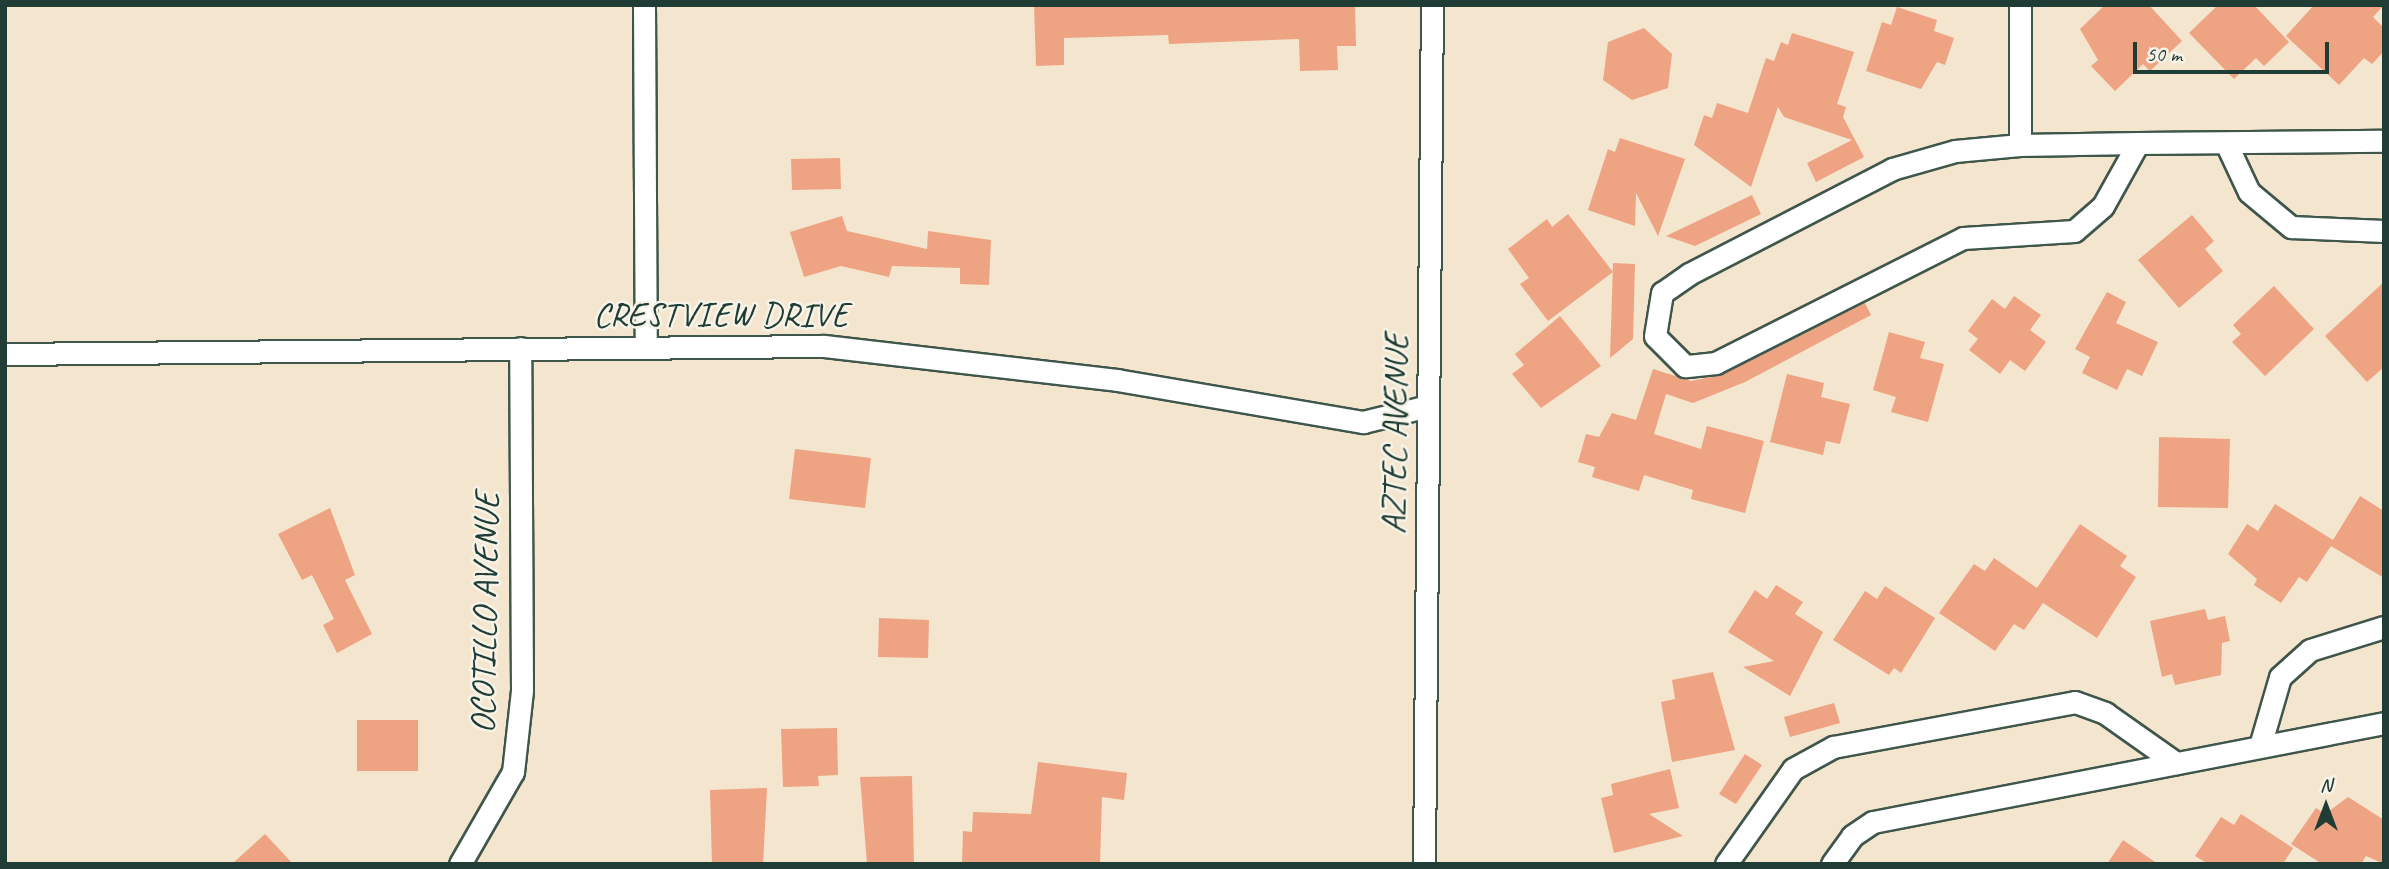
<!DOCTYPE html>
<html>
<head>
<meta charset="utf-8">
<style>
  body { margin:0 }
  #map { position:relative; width:2389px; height:869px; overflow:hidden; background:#f4e5ce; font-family:Caveat,sans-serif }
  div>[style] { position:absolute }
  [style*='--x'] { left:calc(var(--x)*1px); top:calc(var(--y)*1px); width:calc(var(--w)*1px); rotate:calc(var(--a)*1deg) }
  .building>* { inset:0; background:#eea382 }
  .roads { filter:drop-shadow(2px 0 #3f564b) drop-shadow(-2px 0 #3f564b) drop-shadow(0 2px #3f564b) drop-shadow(0 -2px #3f564b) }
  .street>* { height:21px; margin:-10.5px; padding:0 10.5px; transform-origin:10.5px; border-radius:10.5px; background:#fff }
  span { translate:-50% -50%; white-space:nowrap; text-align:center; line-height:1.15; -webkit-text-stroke:5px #f7f3e8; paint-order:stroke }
  .street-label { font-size:35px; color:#1f3d34 }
  .frame { position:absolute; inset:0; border:7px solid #1f3d34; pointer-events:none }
  .north { position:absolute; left:2291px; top:771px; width:70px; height:70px; -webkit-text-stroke:5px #f7f3e8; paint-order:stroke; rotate:0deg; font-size:19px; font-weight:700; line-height:28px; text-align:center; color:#1f3d34 }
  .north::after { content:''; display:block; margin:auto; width:24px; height:32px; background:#1f3d34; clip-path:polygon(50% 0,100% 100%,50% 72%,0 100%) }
  .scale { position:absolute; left:2133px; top:42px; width:196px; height:32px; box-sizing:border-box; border:4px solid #1f3d34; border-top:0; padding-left:9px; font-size:21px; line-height:24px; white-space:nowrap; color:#1f3d34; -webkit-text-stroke:5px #f7f3e8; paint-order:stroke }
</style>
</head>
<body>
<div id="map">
  <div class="building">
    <div style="clip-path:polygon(1034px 5px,1355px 5px,1356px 46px,1337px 46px,1338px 70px,1300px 71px,1299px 39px,1169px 44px,1168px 35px,1064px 38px,1064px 65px,1036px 66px)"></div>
    <div style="clip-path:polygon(2105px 5px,2149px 5px,2182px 41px,2150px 71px,2143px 64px,2115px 91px,2091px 66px,2098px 60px,2080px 29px)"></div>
    <div style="clip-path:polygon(2218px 5px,2254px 5px,2289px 42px,2264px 66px,2256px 58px,2234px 79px,2189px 33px)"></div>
    <div style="clip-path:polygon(2314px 5px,2384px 5px,2373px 17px,2384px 28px,2384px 51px,2372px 64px,2364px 58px,2339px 85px,2286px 36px)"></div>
    <div style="clip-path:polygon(1897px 7px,1937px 20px,1934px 31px,1954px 38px,1945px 65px,1937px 62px,1921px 89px,1866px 71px,1882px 22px,1891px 25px)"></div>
    <div style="clip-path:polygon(1644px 28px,1672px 54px,1668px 88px,1632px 100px,1603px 80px,1608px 42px)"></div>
    <div style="clip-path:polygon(1792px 33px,1854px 52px,1837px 104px,1846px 107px,1843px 117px,1864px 157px,1816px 182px,1807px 163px,1852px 140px,1784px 117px,1778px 107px,1751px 187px,1694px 145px,1704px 115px,1712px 118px,1717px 103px,1748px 113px,1766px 58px,1774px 61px,1781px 42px,1788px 45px)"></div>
    <div style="clip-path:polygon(1620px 138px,1685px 159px,1658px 236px,1636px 193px,1635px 226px,1588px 210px,1608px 149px,1615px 152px)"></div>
    <div style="clip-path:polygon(840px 158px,841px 189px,792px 190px,791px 159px)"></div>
    <div style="clip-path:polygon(1752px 195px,1761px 214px,1695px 246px,1666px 236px)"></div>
    <div style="clip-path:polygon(1568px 214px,1613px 272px,1548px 321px,1520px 284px,1529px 278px,1508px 249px,1547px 219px,1552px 227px)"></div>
    <div style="clip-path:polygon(2192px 215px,2214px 241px,2205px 249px,2223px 271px,2179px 308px,2138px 260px)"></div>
    <div style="clip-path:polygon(842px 216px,847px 231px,927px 249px,928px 231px,991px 240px,989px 285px,960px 284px,960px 268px,892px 266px,889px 277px,841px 266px,804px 277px,790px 232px)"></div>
    <div style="clip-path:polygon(1613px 263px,1635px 264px,1633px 339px,1610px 358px)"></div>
    <div style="clip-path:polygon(2384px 282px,2384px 367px,2367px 382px,2325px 336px)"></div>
    <div style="clip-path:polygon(2274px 286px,2314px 329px,2265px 376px,2232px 342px,2241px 334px,2233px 325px)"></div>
    <div style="clip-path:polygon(2107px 292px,2126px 302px,2116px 323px,2158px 342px,2142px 376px,2127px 369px,2117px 390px,2082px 373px,2090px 357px,2075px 349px)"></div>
    <div style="clip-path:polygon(2014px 296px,2041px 315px,2030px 330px,2046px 342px,2025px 371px,2010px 360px,2000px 374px,1969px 350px,1978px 339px,1968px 331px,1992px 299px,2005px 309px)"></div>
    <div style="clip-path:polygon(1865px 303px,1871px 315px,1745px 382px,1693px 403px,1666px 394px,1654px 434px,1701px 449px,1707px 426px,1764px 441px,1745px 513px,1691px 499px,1693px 490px,1644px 475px,1639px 491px,1592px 477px,1595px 467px,1578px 462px,1586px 434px,1599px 437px,1612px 413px,1636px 420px,1653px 369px,1691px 381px,1721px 375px)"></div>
    <div style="clip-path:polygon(1560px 316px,1601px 366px,1541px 408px,1512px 374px,1524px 365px,1515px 354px)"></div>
    <div style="clip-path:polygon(1889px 332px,1925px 342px,1920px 358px,1944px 364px,1928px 422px,1891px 412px,1896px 397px,1873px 390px)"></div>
    <div style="clip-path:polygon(1787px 374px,1824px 383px,1821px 397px,1850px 404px,1840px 444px,1826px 441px,1823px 455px,1770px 442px)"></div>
    <div style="clip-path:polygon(2159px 437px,2230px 439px,2228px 508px,2158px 507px)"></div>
    <div style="clip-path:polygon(795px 449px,871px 458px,865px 508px,789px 499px)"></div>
    <div style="clip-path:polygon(2360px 496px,2384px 511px,2384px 578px,2331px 546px,2307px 582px,2299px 577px,2281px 603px,2254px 585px,2257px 579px,2228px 554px,2247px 524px,2258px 531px,2275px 504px,2333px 540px)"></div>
    <div style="clip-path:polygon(330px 508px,355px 575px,345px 580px,372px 634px,337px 653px,323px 625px,334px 619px,312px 575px,302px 580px,278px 534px)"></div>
    <div style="clip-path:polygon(2080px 524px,2127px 556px,2120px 566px,2136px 577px,2097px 638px,2043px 603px,2024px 630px,2014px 624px,1995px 651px,1939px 613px,1974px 564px,1985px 571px,1994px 558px,2037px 588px)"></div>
    <div style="clip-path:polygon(1776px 585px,1803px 602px,1795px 614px,1823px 632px,1790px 696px,1743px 667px,1774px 661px,1728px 632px,1755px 590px,1767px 599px)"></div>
    <div style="clip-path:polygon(1885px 586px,1935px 618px,1901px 673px,1894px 668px,1889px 675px,1833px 640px,1865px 591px,1877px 599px)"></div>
    <div style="clip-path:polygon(2205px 609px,2208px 620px,2225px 616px,2230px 641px,2222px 643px,2221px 675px,2175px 685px,2172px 674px,2162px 677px,2150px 621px)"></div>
    <div style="clip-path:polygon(879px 618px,929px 620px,928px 658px,878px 657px)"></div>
    <div style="clip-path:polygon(1713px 672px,1735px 750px,1672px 762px,1661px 702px,1675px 699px,1672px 680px)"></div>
    <div style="clip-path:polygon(1834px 703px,1840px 723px,1790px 737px,1784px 717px)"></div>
    <div style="clip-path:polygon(357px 720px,418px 720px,418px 771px,357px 771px)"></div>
    <div style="clip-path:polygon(837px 728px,838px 775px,818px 776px,819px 786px,783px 787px,781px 729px)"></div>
    <div style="clip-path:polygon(1745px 754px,1762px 765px,1736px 804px,1719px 794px)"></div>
    <div style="clip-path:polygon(1038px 762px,1127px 773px,1124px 800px,1102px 797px,1100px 864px,962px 864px,963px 831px,972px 832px,973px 812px,1031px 814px)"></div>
    <div style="clip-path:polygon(1670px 769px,1679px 808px,1649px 814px,1683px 836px,1614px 853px,1601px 798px,1613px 795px,1611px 784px)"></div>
    <div style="clip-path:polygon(912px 776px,914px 864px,867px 864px,860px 777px)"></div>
    <div style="clip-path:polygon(767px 788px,763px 864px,712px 864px,710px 790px)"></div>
    <div style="clip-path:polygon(2348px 797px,2384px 820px,2384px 864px,2366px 856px,2361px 864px,2322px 864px,2291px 844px,2316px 808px,2325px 814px)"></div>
    <div style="clip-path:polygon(2241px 814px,2293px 848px,2283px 864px,2208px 864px,2195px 856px,2221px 817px,2234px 825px)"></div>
    <div style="clip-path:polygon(265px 834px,293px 864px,232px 864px)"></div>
    <div style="clip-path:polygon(2123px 840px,2158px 864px,2107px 864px)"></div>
  </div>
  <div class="roads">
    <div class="street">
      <div style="--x:644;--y:5;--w:341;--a:89.7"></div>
      <div style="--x:2020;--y:5;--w:140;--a:90"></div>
      <div style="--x:2138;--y:143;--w:72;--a:119.1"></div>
      <div style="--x:2103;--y:206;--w:38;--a:139"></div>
      <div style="--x:2074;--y:231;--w:111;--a:176.4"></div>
      <div style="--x:1963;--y:238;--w:277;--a:153.2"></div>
      <div style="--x:1716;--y:363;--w:31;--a:174"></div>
      <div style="--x:1685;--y:366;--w:42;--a:-135"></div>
      <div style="--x:1655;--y:336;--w:44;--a:-80.8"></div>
      <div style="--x:1662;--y:293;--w:33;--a:-35"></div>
      <div style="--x:1689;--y:274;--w:229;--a:-27.3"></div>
      <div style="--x:1892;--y:169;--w:66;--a:-15.9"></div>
      <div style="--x:1955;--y:151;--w:65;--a:-5.3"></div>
      <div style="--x:2020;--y:145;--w:118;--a:-1"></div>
      <div style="--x:2138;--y:143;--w:246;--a:-0.5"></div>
      <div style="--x:2226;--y:143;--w:54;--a:64.9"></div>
      <div style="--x:2249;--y:192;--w:55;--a:39.8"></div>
      <div style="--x:2291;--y:227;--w:93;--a:2.5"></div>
      <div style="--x:5;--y:354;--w:819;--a:-0.56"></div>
      <div style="--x:824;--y:346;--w:295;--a:6.6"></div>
      <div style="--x:1117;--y:380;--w:250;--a:9.7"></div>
      <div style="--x:1363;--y:422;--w:67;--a:-13.8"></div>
      <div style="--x:2260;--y:746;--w:72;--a:-73.8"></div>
      <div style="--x:2280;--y:677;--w:40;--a:-42"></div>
      <div style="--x:2310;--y:650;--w:77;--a:-17.3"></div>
      <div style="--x:460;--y:864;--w:106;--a:-60.1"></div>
      <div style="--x:513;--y:772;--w:81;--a:-83.7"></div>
      <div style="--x:522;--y:691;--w:343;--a:-90.3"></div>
      <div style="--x:1424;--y:864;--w:859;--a:-89.47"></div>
      <div style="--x:1726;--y:864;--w:116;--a:-54.8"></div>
      <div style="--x:1793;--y:769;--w:46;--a:-28.8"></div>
      <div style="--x:1833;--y:747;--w:246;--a:-10.5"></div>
      <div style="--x:2075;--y:702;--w:32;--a:20"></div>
      <div style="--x:2105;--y:713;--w:87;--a:35.2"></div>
      <div style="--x:1832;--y:864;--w:34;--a:-54"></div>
      <div style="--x:1852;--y:836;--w:25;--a:-34"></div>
      <div style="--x:1873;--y:822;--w:521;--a:-10.96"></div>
    </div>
  </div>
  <div class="street-label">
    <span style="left:721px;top:315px">CRESTVIEW DRIVE</span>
    <span style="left:1395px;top:434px;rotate:-89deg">AZTEC AVENUE</span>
    <span style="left:485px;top:613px;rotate:-89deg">OCOTILLO AVENUE</span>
  </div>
  <div class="frame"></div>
  <div class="north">N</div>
  <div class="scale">50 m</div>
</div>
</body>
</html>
